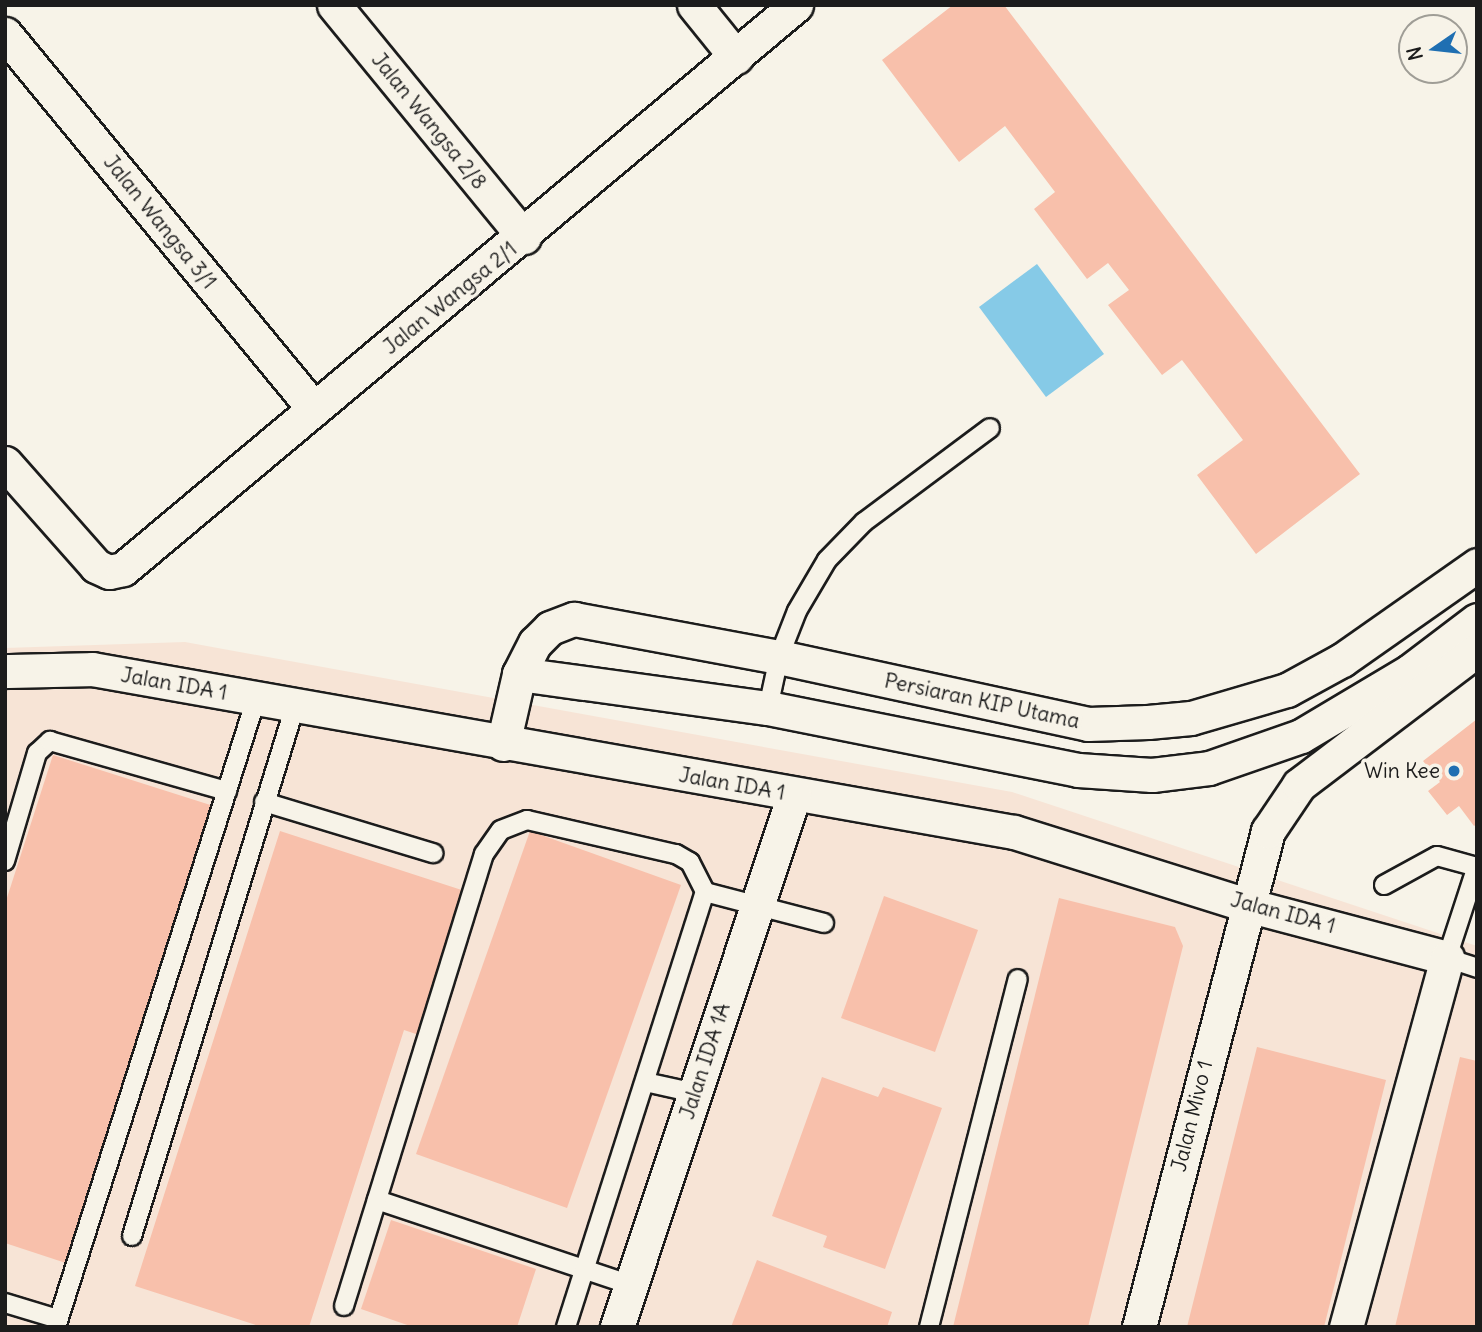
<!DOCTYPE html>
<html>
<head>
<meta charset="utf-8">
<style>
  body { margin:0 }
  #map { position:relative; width:1482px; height:1332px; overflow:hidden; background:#f7f3e8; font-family:Delius,sans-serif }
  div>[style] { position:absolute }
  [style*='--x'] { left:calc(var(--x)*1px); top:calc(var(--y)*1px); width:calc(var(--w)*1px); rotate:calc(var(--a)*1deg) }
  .built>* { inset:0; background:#f7e4d6 }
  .water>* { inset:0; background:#86cae7 }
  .building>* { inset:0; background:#f8c0ab }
  .roads { filter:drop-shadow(2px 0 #1c1c1c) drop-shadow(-2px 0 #1c1c1c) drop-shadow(0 2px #1c1c1c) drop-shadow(0 -2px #1c1c1c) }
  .lane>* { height:18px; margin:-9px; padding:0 9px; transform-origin:9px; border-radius:9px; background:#f7f3e8 }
  .street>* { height:33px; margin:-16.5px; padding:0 16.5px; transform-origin:16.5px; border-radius:16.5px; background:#f7f3e8 }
  .dots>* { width:19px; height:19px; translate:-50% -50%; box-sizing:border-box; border:4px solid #f7f3e8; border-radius:50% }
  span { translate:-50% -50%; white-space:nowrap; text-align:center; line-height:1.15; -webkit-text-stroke:7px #f7f3e8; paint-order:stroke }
  .street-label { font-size:21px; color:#1c1c1c }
  .poi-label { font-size:21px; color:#1c1c1c }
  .right { translate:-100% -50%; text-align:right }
  .frame { position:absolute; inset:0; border:7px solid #1c1c1c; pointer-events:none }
  .north { position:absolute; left:1398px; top:14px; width:70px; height:70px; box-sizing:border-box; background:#f7f3e8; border:2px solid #9f9d96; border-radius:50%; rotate:256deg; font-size:19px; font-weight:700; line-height:28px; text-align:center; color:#1c1c1c }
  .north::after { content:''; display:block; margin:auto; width:24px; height:32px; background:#1f6fb2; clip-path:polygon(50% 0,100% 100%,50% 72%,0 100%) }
</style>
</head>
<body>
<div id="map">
  <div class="built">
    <div style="clip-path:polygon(185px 642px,1012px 792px,1477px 946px,1477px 1327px,5px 1327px,5px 648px)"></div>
  </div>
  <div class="water">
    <div style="clip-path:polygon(1037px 264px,1104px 354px,1046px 397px,979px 307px)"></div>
  </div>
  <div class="building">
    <div style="clip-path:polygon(953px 5px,1004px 5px,1360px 474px,1256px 554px,1197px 475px,1243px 440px,1182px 360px,1162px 375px,1108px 305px,1129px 290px,1108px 263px,1087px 279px,1034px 209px,1055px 192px,1005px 126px,959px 162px,882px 60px)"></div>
    <div style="clip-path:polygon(1477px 719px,1477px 824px,1474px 826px,1459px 806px,1447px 815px,1428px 791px,1440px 782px,1423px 761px)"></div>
    <div style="clip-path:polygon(53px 755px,223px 809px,78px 1267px,5px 1243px,5px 904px)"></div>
    <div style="clip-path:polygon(280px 831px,474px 894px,428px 1038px,404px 1030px,309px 1327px,262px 1327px,135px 1286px)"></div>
    <div style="clip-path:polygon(530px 831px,681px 885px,567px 1208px,416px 1154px)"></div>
    <div style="clip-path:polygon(884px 896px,978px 930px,935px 1052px,841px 1018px)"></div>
    <div style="clip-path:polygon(1059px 898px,1175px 927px,1183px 946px,1154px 1063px,1088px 1327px,953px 1327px)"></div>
    <div style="clip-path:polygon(1257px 1047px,1386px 1080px,1324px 1327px,1187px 1327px)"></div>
    <div style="clip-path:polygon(1460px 1057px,1477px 1061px,1477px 1327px,1395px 1327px)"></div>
    <div style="clip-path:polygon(822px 1077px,878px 1097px,883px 1087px,942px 1108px,885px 1269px,823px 1247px,827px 1236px,772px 1216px)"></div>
    <div style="clip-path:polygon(391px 1220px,536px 1269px,517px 1327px,413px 1327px,361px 1309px)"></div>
    <div style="clip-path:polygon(757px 1260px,892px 1312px,887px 1327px,731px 1327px)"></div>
  </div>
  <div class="roads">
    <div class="lane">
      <div style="--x:768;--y:708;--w:52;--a:-77.8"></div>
      <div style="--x:779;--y:657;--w:49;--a:-68.6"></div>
      <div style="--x:797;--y:611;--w:59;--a:-59.5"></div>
      <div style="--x:827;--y:560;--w:53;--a:-45.8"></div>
      <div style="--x:864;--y:522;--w:157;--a:-36.7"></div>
      <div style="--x:264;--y:802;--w:177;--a:16.8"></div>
      <div style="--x:5;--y:861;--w:113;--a:-73.5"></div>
      <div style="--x:37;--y:753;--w:18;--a:-43"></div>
      <div style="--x:50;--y:741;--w:184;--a:15.8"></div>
      <div style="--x:1477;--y:866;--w:97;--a:108.1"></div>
      <div style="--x:1447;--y:958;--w:32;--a:18"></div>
      <div style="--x:1384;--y:885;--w:60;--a:-28.7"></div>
      <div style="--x:1437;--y:856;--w:41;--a:15.4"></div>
      <div style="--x:645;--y:1082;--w:51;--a:12.4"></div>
      <div style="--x:377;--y:1200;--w:268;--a:18.5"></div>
      <div style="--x:132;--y:1236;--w:554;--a:-72.9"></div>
      <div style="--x:5;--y:1303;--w:55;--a:16.8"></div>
      <div style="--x:344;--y:1306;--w:473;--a:-72.8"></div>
      <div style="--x:484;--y:854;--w:29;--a:-55"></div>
      <div style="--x:501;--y:830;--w:28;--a:-21"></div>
      <div style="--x:527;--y:820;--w:153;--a:12.9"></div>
      <div style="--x:676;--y:854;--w:16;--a:30"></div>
      <div style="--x:690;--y:862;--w:34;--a:63"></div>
      <div style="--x:705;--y:892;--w:123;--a:14.6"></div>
      <div style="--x:56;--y:1327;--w:659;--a:-72.33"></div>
      <div style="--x:566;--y:1327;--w:457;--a:-72.3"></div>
      <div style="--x:929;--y:1327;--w:359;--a:-75.7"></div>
    </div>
    <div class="street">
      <div style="--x:334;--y:5;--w:300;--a:50.7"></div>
      <div style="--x:694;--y:5;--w:67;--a:51.1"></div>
      <div style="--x:5;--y:34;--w:486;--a:50.5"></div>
      <div style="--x:5;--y:463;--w:137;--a:48.5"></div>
      <div style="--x:96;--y:566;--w:14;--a:25"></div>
      <div style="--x:109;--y:572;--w:14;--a:-12"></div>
      <div style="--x:123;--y:569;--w:878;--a:-39.96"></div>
      <div style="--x:5;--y:671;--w:87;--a:-1.3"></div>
      <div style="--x:92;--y:669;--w:936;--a:10.03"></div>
      <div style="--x:1014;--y:832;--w:244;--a:17.4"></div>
      <div style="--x:1247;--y:905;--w:207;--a:14.8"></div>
      <div style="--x:1447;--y:958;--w:383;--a:105.3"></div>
      <div style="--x:519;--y:674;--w:251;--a:7.8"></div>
      <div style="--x:768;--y:708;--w:316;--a:11.3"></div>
      <div style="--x:1078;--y:770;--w:74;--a:3.9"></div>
      <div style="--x:1152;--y:775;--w:57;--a:-7"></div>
      <div style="--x:1209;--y:768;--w:97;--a:-19.2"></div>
      <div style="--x:1301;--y:736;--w:127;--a:-30.8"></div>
      <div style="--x:1410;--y:671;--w:84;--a:-37.3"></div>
      <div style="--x:503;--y:744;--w:72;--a:-77.1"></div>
      <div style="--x:519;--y:674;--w:35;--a:-63"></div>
      <div style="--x:535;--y:643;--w:21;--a:-45"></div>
      <div style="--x:550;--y:628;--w:26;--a:-21"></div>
      <div style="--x:574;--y:619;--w:208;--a:10.5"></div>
      <div style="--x:779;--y:657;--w:316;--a:12.2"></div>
      <div style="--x:1088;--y:724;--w:60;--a:-1.9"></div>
      <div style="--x:1148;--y:722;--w:43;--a:-5.3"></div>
      <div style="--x:1191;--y:718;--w:100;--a:-16.3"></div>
      <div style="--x:1287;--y:690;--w:63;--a:-28.6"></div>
      <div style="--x:1342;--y:660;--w:165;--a:-35.1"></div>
      <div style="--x:617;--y:1327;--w:561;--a:-71.6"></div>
      <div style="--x:1139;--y:1327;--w:513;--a:-75.42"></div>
      <div style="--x:1268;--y:831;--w:55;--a:-56"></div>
      <div style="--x:1299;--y:785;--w:223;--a:-37.2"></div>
    </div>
  </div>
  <div class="dots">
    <div style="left:1454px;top:771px;background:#1f6fb2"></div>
  </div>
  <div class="street-label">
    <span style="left:429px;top:121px;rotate:51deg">Jalan Wangsa 2/8</span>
    <span style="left:160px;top:222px;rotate:51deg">Jalan Wangsa 3/1</span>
    <span style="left:450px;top:298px;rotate:-39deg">Jalan Wangsa 2/1</span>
    <span style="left:174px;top:684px;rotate:10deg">Jalan IDA 1</span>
    <span style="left:982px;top:701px;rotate:12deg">Persiaran KIP Utama</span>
    <span style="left:732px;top:784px;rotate:10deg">Jalan IDA 1</span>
    <span style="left:1283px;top:913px;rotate:15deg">Jalan IDA 1</span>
    <span style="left:705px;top:1061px;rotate:-72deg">Jalan IDA 1A</span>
    <span style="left:1192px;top:1116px;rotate:-76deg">Jalan Mivo 1</span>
  </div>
  <div class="poi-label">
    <span class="right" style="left:1440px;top:771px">Win Kee</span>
  </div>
  <div class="frame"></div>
  <div class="north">N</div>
</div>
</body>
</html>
